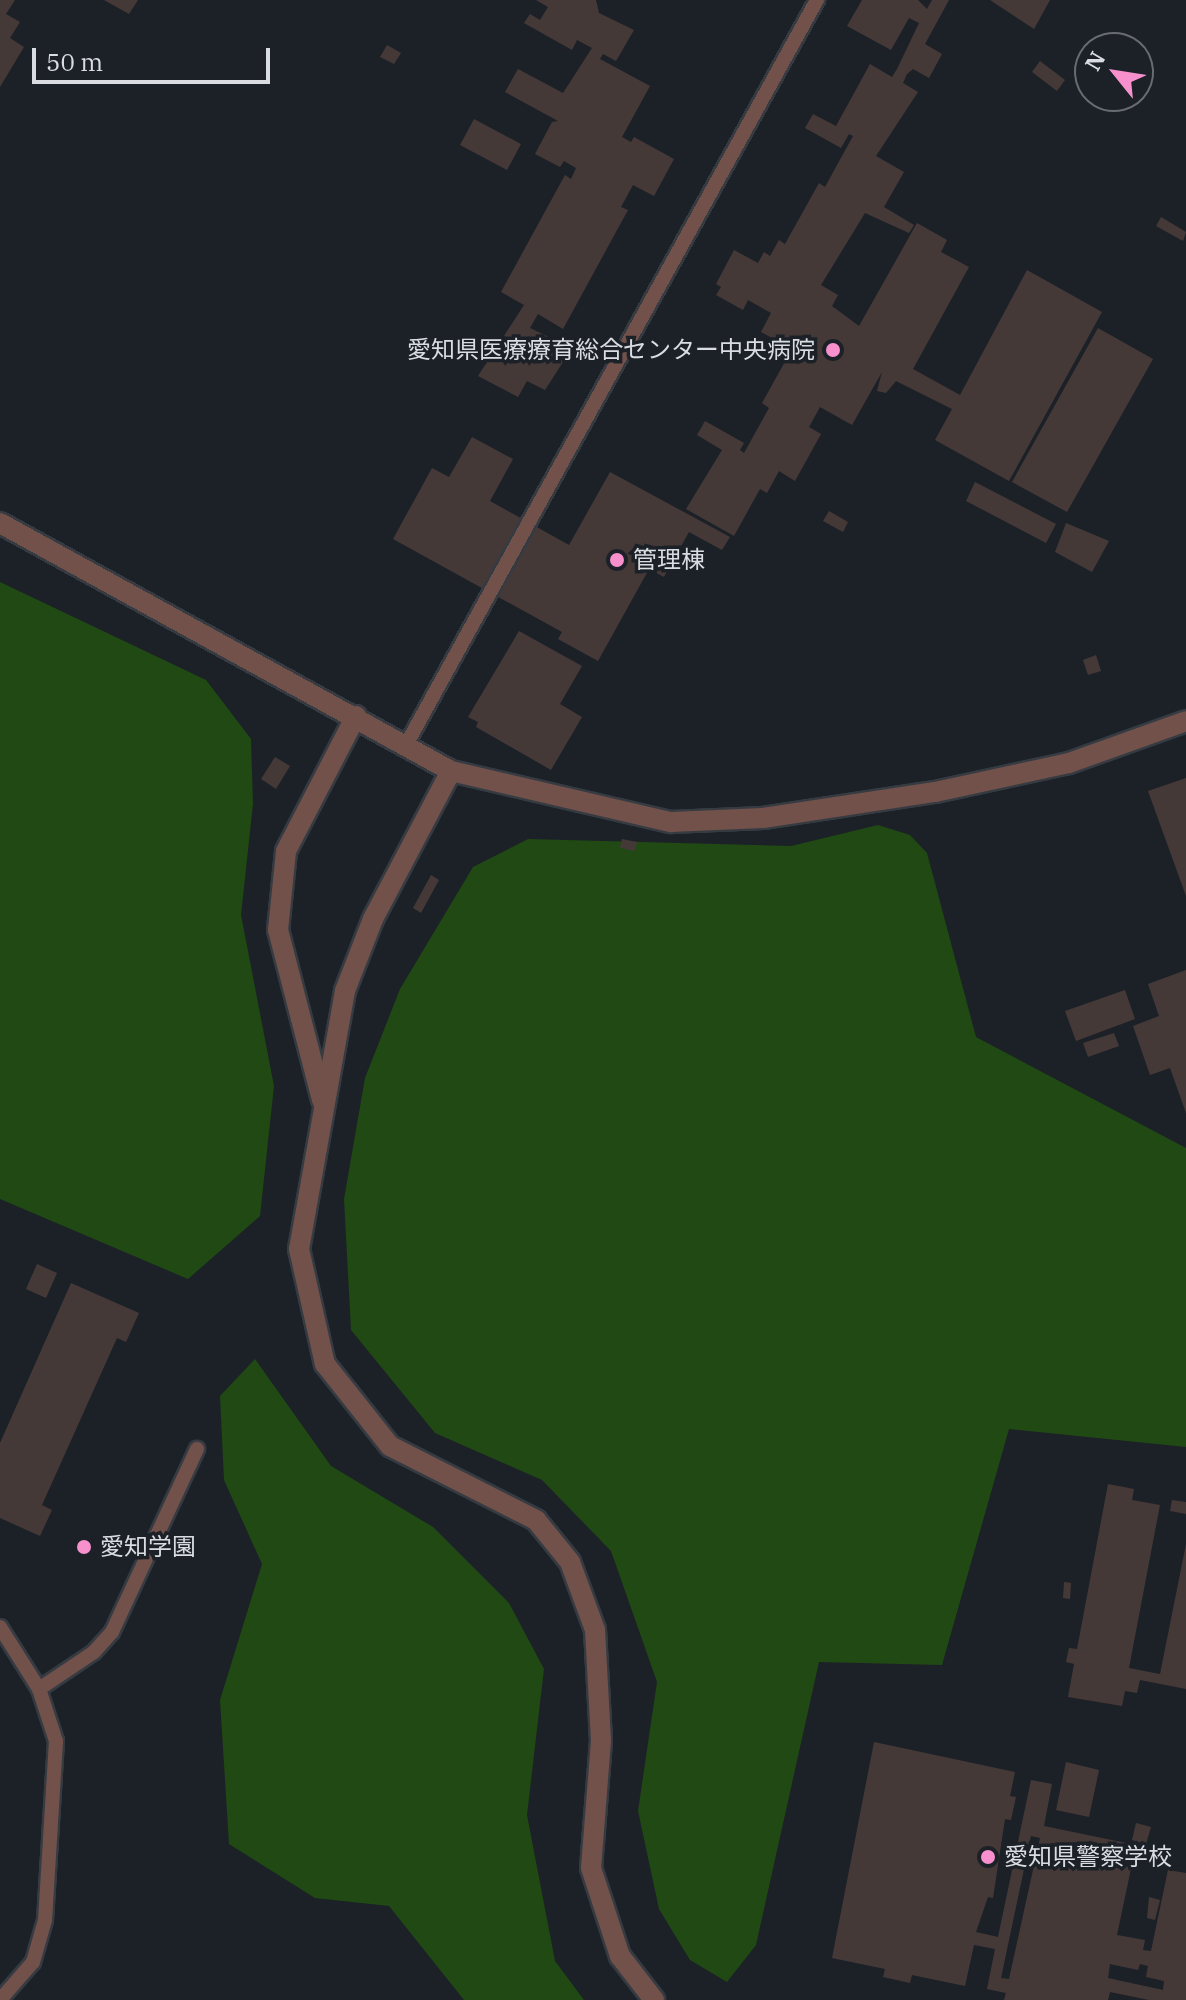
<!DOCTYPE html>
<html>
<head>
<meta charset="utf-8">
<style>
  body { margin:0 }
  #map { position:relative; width:1186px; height:2000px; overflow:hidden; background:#1c2128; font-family:"IBM Plex Serif","Noto Sans JP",serif }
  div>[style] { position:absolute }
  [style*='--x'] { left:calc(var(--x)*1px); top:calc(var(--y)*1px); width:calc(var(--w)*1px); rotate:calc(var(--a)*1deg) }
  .green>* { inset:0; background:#204913 }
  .building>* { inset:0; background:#453938 }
  .roads { filter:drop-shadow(2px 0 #363b42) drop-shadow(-2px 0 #363b42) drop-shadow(0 2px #363b42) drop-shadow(0 -2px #363b42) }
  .service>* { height:14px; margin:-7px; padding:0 7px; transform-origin:7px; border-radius:7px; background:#72514b }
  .tertiary>* { height:20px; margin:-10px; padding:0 10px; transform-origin:10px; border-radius:10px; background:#72514b }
  .dots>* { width:22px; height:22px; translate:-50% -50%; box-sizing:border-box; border:4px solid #1c2128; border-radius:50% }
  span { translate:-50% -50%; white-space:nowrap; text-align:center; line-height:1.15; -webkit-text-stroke:7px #1c2128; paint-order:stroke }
  .poi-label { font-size:24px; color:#d9dde2 }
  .right { translate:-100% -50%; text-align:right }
  .left { translate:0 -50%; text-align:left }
  .north { position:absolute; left:1074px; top:32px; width:80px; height:80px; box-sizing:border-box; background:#1c2128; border:2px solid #686c72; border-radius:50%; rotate:300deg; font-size:22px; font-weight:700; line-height:32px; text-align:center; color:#d9dde2 }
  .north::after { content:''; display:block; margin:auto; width:28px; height:36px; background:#f790cd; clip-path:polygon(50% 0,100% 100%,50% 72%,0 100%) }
  .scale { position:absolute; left:32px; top:48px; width:238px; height:36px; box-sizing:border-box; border:4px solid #d9dde2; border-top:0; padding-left:10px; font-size:24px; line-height:28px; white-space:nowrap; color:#d9dde2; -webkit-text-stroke:6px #1c2128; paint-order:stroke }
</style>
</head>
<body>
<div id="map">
  <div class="green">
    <div style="clip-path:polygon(0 582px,206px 680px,251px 739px,253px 804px,241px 915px,274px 1086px,260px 1216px,188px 1279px,0 1199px)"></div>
    <div style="clip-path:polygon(878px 825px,910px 835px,927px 853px,976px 1037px,1186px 1148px,1186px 1447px,1009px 1429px,942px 1665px,819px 1662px,756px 1945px,727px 1982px,690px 1960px,659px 1909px,638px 1811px,657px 1682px,611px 1551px,542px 1480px,435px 1433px,351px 1330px,344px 1199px,365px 1078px,400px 989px,473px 867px,528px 839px,791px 846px)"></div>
    <div style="clip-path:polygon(255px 1359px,331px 1466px,433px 1527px,509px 1603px,544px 1669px,527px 1815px,555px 1961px,584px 2000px,464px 2000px,389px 1906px,315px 1898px,229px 1844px,220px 1700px,262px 1564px,224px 1480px,220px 1396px)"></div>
  </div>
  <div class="building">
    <div style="clip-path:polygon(0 0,15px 0,6px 14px,20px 22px,10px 38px,24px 47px,0 87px)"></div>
    <div style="clip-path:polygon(104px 0,138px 0,129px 14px)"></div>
    <div style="clip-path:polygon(536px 0,596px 0,599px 13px,634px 30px,616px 61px,603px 54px,600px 59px,650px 86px,622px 137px,631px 142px,634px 137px,674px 159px,654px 196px,633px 185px,621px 207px,628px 210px,563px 329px,538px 314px,530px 328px,572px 348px,545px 390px,527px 381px,518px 397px,478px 376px,524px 305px,501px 292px,565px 175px,571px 179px,576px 168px,564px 161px,560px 167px,535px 154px,552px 122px,558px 121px,505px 92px,518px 69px,563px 93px,592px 48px,577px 40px,572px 50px,524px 23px,530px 14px,540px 20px,548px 7px)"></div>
    <div style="clip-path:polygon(862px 0,918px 0,927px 9px,932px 0,949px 0,925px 44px,942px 54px,929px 78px,913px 69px,907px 74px,903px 83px,918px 92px,876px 156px,904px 172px,884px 207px,914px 225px,909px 233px,865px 213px,821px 285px,838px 295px,832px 306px,859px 326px,917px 223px,947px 240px,941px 252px,969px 267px,913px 369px,960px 395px,1027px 270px,1102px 312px,1009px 481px,935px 440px,952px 409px,896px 381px,886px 393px,877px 391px,882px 372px,852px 425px,820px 407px,809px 427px,821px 434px,795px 481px,779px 471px,767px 493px,760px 489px,734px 536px,686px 509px,722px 450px,697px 435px,705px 421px,744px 443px,740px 450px,744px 453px,769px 408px,762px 403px,792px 349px,761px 332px,771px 313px,748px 300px,743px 310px,716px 295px,721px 287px,716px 284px,734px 250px,758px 263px,764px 252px,770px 256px,779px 240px,785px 244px,819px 183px,825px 187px,853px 136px,849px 134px,841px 148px,805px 128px,813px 114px,836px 126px,870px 64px,892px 77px,897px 69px,919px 23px,909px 18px,891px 50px,847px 26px)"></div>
    <div style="clip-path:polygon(990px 0,1050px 0,1034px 29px)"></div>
    <div style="clip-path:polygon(387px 45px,401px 53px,394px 64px,380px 57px)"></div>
    <div style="clip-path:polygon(1040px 61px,1065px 80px,1057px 91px,1032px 72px)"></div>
    <div style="clip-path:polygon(474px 119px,521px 144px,507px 170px,460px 145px)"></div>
    <div style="clip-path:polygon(1161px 217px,1186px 232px,1183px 241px,1156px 226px)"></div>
    <div style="clip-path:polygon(1098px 328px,1153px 359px,1067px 512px,1012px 482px)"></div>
    <div style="clip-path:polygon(472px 437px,513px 459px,490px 501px,569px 545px,610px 472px,730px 537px,722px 550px,689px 532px,664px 577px,649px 569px,598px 661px,558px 639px,562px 632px,393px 539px,432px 468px,449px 477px)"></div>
    <div style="clip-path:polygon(975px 482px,1056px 524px,1046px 543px,966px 501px)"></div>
    <div style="clip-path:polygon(829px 511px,848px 522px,843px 532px,823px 521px)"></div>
    <div style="clip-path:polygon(1066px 523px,1109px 541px,1092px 572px,1055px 552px)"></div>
    <div style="clip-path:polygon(519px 631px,582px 666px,560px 704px,582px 717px,551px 770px,476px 727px,478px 722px,468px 717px)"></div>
    <div style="clip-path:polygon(1096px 655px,1101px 671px,1088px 675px,1083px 660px)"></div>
    <div style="clip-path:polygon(275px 757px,290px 766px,276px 789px,261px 779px)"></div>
    <div style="clip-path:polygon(1186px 778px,1186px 896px,1148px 791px)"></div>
    <div style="clip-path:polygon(622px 839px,637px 842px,635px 851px,620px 848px)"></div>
    <div style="clip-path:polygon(431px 875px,439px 880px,421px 913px,413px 908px)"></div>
    <div style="clip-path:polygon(1186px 970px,1186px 1113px,1170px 1068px,1150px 1075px,1133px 1026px,1159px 1016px,1148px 984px)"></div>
    <div style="clip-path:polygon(1125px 990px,1135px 1019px,1076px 1041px,1065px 1011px)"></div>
    <div style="clip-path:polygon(1114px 1033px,1119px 1046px,1088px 1057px,1083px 1043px)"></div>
    <div style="clip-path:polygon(37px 1264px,57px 1273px,46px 1298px,26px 1289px)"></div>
    <div style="clip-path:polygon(71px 1283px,139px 1313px,126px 1342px,117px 1338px,42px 1505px,52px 1510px,40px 1536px,0 1518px,0 1443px)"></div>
    <div style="clip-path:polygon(1108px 1484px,1134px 1489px,1132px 1500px,1160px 1505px,1129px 1668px,1160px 1674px,1186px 1544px,1186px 1689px,1140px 1680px,1137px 1693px,1125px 1691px,1122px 1706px,1068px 1697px,1074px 1664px,1066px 1662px,1069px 1648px,1077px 1649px)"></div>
    <div style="clip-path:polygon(1172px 1500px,1186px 1502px,1186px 1514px,1170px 1511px)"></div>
    <div style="clip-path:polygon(1064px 1582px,1071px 1583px,1070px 1599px,1063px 1598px)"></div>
    <div style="clip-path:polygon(evenodd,874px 1742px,1015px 1772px,1010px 1796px,1016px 1797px,1011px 1820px,1005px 1819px,993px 1898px,988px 1897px,976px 1932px,998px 1937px,1031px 1780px,1052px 1784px,1044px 1826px,1136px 1845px,1117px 1935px,1145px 1940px,1143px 1950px,1151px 1951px,1168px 1870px,1186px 1873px,1186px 2000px,1149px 2000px,1110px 1992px,1108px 2000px,1004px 2000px,1006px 1993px,987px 1989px,995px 1949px,974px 1945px,965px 1986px,912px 1975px,910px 1983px,883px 1977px,885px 1969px,832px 1958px,874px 1742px,1031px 1836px,1040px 1838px,1009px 1979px,1001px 1978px,1031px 1836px,874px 1742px,1110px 1964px,1138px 1970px,1140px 1964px,1148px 1966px,1146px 1977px,1164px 1981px,1163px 1990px,1108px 1978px,1110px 1964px)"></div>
    <div style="clip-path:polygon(1066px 1762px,1099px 1770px,1089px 1817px,1056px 1810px)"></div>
    <div style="clip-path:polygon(1136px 1823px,1151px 1827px,1146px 1844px,1132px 1840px)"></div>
    <div style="clip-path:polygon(1149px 1897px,1160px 1900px,1155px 1920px,1147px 1918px)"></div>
  </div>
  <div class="roads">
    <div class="service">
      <div style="--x:406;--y:745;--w:851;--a:-61.12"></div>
      <div style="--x:0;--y:1627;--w:73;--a:57.8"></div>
      <div style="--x:39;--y:1689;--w:55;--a:71.9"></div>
      <div style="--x:56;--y:1741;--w:179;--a:93.5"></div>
      <div style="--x:45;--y:1920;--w:44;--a:105.9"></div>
      <div style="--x:33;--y:1962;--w:50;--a:131"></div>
      <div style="--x:39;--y:1689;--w:66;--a:-33.9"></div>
      <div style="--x:94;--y:1652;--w:27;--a:-48"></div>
      <div style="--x:112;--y:1632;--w:202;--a:-65.1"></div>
    </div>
    <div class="tertiary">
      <div style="--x:0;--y:523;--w:515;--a:28.81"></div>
      <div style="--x:451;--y:771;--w:226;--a:13.1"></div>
      <div style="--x:671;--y:822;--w:92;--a:-2.5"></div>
      <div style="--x:763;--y:818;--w:174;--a:-8.6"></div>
      <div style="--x:935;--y:792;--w:137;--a:-12.2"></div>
      <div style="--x:1069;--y:763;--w:124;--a:-19.7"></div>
      <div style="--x:451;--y:771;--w:167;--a:117.8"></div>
      <div style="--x:373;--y:919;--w:77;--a:111.3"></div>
      <div style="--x:345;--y:991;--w:262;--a:100.1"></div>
      <div style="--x:299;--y:1249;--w:118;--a:77.3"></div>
      <div style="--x:325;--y:1364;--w:105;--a:51.6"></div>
      <div style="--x:390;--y:1446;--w:164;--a:26.9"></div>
      <div style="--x:536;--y:1520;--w:54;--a:51"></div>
      <div style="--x:570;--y:1562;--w:72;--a:69.8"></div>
      <div style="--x:595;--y:1630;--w:111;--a:86.9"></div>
      <div style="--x:601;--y:1741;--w:127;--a:94.5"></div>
      <div style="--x:591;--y:1868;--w:93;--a:71.8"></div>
      <div style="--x:620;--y:1956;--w:56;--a:52.3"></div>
      <div style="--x:322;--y:1100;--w:176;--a:-104.5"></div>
      <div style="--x:278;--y:930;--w:79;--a:-84.2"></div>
      <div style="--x:286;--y:851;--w:152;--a:-62.6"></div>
    </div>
  </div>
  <div class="dots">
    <div style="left:833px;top:350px;background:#f790cd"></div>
    <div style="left:617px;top:560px;background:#f790cd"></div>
    <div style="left:84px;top:1547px;background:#f790cd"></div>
    <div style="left:988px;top:1857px;background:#f790cd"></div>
  </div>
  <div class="poi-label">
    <span class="right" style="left:815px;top:350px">愛知県医療療育総合センター中央病院</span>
    <span class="left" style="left:633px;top:560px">管理棟</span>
    <span class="left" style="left:100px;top:1547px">愛知学園</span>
    <span class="left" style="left:1004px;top:1857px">愛知県警察学校</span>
  </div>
  <div class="north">N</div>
  <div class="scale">50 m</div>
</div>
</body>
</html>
